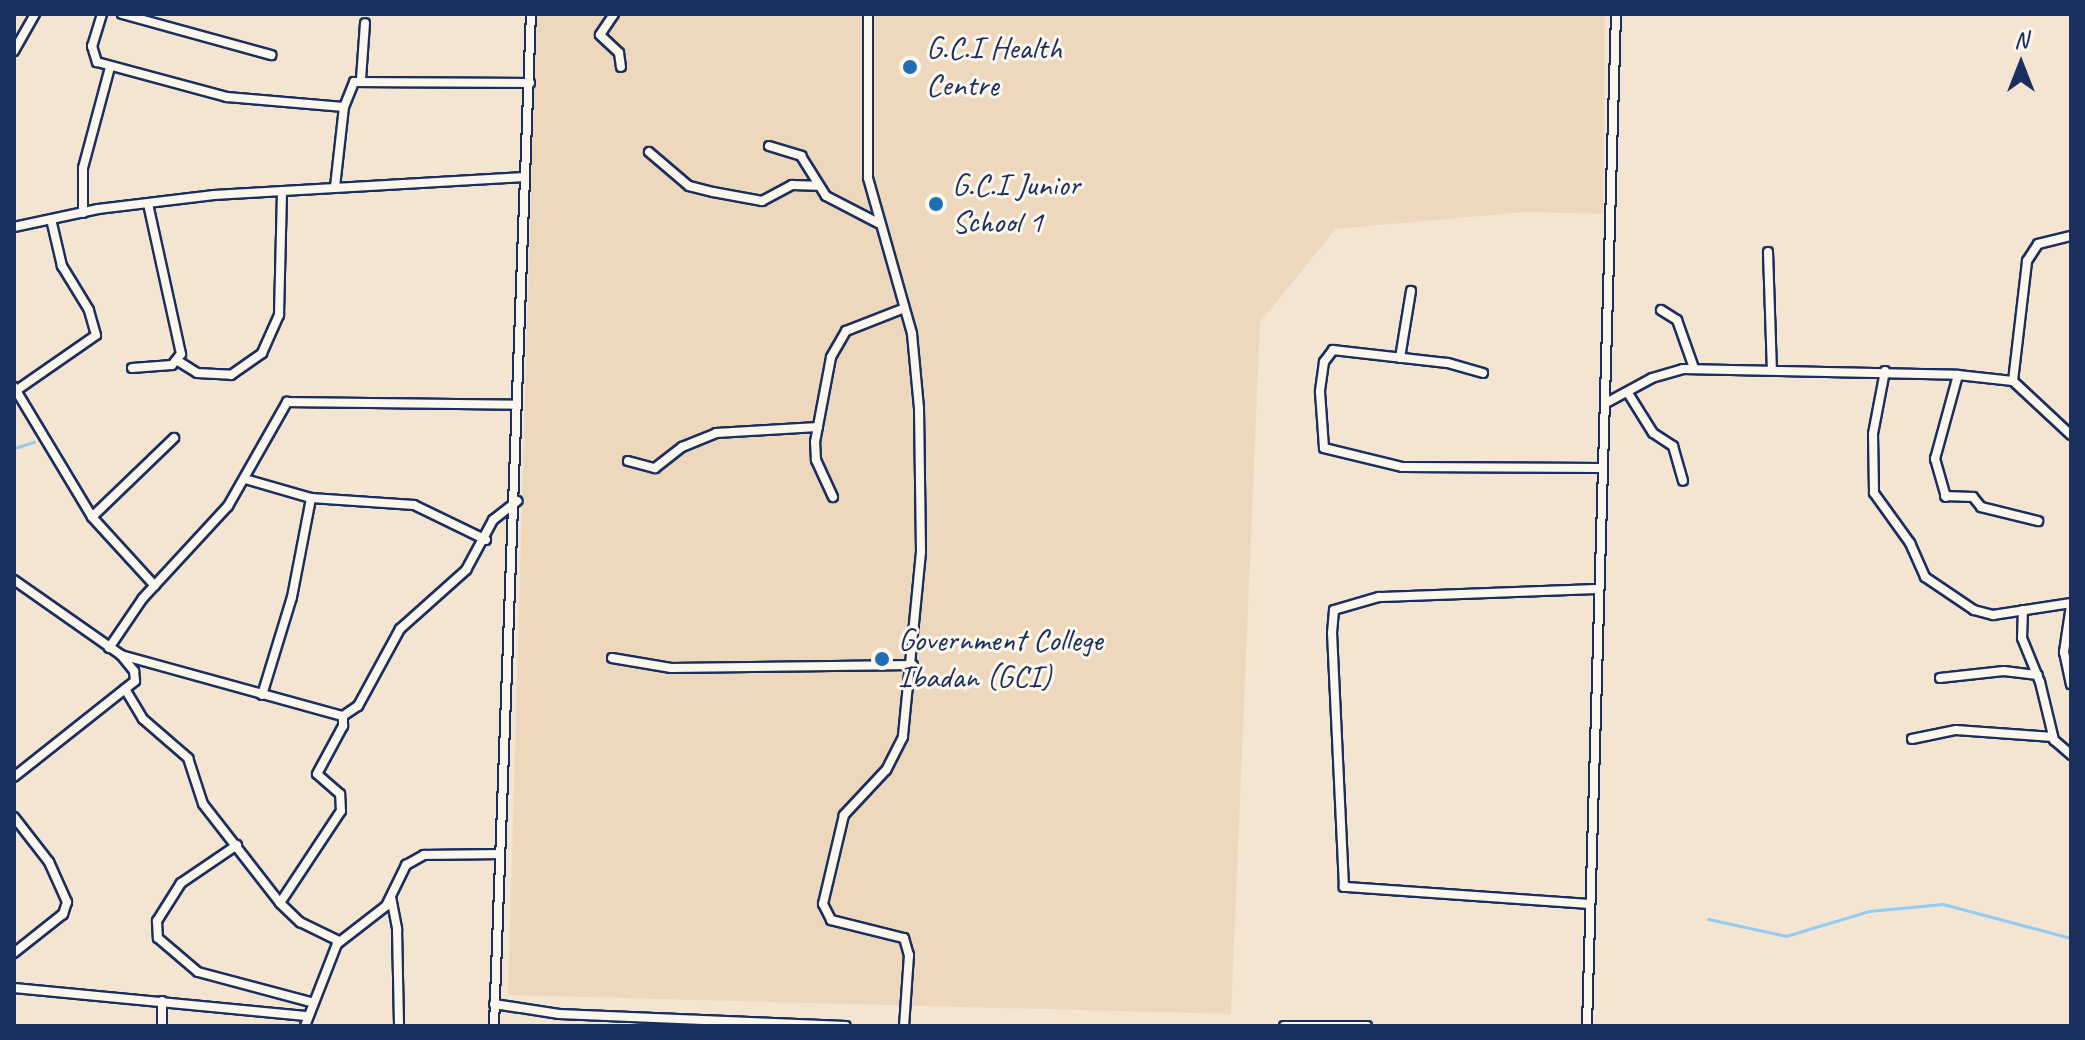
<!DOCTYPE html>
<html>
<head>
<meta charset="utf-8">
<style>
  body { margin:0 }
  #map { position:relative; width:2085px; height:1040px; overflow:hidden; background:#f3e5d1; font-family:Caveat,sans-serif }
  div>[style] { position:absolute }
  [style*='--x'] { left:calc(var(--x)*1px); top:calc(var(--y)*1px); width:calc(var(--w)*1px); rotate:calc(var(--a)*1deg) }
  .built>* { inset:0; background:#edd8be }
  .stream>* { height:3px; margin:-1.5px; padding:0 1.5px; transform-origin:1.5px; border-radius:1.5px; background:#93ccf2 }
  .roads { filter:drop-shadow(2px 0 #1b2f5e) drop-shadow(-2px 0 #1b2f5e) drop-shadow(0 2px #1b2f5e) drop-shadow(0 -2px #1b2f5e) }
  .street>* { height:8px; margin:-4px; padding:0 4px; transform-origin:4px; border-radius:4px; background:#fbf7ec }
  .dots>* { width:22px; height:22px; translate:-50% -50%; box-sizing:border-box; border:4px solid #fbf7ec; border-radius:50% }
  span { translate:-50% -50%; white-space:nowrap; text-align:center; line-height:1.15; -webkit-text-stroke:6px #fbf7ec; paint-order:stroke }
  .poi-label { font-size:32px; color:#1b2f5e }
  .left { translate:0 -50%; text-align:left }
  .frame { position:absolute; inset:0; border:16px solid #1b2f5e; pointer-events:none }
  .north { position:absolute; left:1981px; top:24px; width:80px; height:80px; -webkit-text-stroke:6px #fbf7ec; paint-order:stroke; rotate:0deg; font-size:22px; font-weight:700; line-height:32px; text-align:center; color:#1b2f5e }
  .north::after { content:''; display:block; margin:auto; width:28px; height:36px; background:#1b2f5e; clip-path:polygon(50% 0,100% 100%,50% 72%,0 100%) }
</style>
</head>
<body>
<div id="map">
  <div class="built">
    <div style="clip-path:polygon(536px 14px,1605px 14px,1603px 214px,1525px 212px,1336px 229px,1260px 322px,1231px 1014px,508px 995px)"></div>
  </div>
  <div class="stream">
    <div style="--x:14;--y:448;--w:21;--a:-17"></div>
    <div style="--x:1708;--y:919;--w:80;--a:12.3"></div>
    <div style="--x:1786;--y:936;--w:87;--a:-16.8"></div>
    <div style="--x:1869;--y:911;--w:74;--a:-5.4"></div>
    <div style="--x:1943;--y:904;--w:132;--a:14.9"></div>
  </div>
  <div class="roads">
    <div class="street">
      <div style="--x:102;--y:14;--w:34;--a:107"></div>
      <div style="--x:92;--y:46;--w:17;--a:73"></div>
      <div style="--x:97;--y:62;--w:135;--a:15.1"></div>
      <div style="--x:227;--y:97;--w:117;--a:4.9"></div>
      <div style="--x:122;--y:14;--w:155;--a:15.4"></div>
      <div style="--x:614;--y:14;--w:25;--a:124"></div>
      <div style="--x:600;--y:35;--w:26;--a:43"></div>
      <div style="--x:619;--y:53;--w:14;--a:82"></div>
      <div style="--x:868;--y:14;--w:164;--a:90"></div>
      <div style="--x:868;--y:178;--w:162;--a:74.2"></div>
      <div style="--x:912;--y:334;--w:74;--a:84.6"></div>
      <div style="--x:919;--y:408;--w:144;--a:89.2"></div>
      <div style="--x:921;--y:552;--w:186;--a:95.6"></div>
      <div style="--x:903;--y:737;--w:37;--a:117"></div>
      <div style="--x:886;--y:770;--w:62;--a:133"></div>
      <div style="--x:844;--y:815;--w:91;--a:103.3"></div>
      <div style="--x:823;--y:904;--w:18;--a:63"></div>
      <div style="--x:831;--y:920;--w:75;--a:13.9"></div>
      <div style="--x:904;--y:938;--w:18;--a:74"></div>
      <div style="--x:909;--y:955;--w:71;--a:94"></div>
      <div style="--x:14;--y:51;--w:43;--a:-60.4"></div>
      <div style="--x:361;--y:79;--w:56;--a:-85.9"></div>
      <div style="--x:769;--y:146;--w:34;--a:17"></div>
      <div style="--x:801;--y:156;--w:47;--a:58"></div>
      <div style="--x:826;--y:196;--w:59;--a:27.4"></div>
      <div style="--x:649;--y:152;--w:52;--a:40.4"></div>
      <div style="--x:689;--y:186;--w:25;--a:14"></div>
      <div style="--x:713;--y:192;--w:50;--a:10.4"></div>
      <div style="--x:762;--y:201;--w:34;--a:-28"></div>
      <div style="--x:792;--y:185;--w:25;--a:2"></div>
      <div style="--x:335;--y:187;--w:81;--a:-83.6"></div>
      <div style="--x:344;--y:107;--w:27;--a:-68"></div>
      <div style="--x:354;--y:82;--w:176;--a:0.3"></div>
      <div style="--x:83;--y:213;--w:45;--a:-90"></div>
      <div style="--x:83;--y:168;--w:105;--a:-75"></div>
      <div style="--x:14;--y:227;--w:86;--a:-12.1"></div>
      <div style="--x:98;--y:209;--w:117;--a:-6.9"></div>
      <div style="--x:214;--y:195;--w:311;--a:-3.3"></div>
      <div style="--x:1768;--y:252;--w:118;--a:88.1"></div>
      <div style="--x:1661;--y:310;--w:19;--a:32"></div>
      <div style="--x:1677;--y:320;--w:51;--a:70.5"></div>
      <div style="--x:1400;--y:358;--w:68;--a:-80.7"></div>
      <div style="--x:178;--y:361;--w:22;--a:32"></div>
      <div style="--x:197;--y:373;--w:34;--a:3"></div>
      <div style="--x:231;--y:375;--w:38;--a:-35"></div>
      <div style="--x:262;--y:353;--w:42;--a:-65.9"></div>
      <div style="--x:279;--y:315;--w:124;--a:-88.6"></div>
      <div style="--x:132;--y:368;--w:40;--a:-4.3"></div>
      <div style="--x:172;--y:365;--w:14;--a:-51"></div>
      <div style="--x:181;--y:354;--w:154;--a:-102.4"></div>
      <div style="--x:1885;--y:371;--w:64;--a:100.8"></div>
      <div style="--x:1873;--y:434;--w:59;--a:89"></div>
      <div style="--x:1874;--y:493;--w:62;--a:54.2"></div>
      <div style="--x:1910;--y:543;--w:37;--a:66"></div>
      <div style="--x:1925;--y:577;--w:59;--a:34"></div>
      <div style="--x:1974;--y:610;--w:20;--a:15"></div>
      <div style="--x:1993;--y:615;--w:79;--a:-8.7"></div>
      <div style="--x:1483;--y:373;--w:37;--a:-164"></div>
      <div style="--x:1447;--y:363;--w:115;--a:-173.5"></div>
      <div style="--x:1333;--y:350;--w:15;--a:127"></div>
      <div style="--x:1324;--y:362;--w:30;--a:98"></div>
      <div style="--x:1320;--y:392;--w:56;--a:85.9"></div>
      <div style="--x:1324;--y:448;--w:80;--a:13.7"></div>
      <div style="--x:1402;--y:467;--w:201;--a:0.3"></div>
      <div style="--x:2013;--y:381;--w:121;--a:-83.3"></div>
      <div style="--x:2027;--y:261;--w:20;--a:-57"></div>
      <div style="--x:2038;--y:244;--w:34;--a:-14"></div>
      <div style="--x:14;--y:387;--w:152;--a:59"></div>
      <div style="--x:92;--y:517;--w:93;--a:47.6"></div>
      <div style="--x:17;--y:390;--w:96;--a:-34.8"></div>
      <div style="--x:96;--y:335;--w:26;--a:-106"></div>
      <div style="--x:89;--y:310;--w:52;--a:-121.5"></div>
      <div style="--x:62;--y:266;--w:48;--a:-103.2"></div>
      <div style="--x:1628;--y:393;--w:47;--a:58"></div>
      <div style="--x:1653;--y:433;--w:24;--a:33"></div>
      <div style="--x:1673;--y:446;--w:36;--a:74"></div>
      <div style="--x:1606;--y:403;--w:52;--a:-28.5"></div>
      <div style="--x:1652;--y:378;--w:32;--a:-16"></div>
      <div style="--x:1683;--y:369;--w:275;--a:1.2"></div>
      <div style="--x:1958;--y:375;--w:55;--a:6.2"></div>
      <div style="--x:2013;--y:381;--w:79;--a:43"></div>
      <div style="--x:628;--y:461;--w:28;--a:15"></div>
      <div style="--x:655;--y:468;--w:34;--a:-38"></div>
      <div style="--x:682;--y:447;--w:37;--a:-22"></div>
      <div style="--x:716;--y:433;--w:102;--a:-3.4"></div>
      <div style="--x:245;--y:479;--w:69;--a:16.1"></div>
      <div style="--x:311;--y:498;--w:103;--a:3.9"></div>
      <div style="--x:414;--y:505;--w:80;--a:25.9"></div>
      <div style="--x:1945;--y:496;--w:28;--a:2"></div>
      <div style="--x:1973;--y:497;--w:13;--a:51"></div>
      <div style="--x:1981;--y:507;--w:59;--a:13.8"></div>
      <div style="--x:833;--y:497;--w:41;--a:-114.7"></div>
      <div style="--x:816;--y:460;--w:18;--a:-93"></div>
      <div style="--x:815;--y:442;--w:86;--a:-79.3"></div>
      <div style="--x:831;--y:357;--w:30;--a:-60"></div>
      <div style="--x:846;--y:331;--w:60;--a:-21.4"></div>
      <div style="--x:1946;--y:497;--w:40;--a:-106"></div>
      <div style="--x:1935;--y:459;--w:87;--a:-74.7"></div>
      <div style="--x:92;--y:517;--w:114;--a:-43.9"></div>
      <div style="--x:14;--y:580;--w:131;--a:35"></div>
      <div style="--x:121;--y:655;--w:21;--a:51"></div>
      <div style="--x:134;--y:671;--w:10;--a:84"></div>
      <div style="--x:135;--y:681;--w:154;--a:141.6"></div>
      <div style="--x:2071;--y:605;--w:48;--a:98.5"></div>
      <div style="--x:2064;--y:652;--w:33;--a:78"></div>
      <div style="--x:2023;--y:610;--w:28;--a:92"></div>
      <div style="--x:2022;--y:638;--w:48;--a:67.8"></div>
      <div style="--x:2040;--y:682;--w:60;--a:76.4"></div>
      <div style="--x:2054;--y:740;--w:23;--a:41"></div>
      <div style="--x:109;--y:648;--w:60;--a:-55.8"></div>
      <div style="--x:143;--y:598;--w:125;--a:-47.3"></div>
      <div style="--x:228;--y:506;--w:120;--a:-60.4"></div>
      <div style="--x:287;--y:402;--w:230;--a:0.7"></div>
      <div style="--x:121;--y:655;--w:230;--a:15.4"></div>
      <div style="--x:343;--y:716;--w:18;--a:-34"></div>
      <div style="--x:358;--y:706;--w:88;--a:-61.4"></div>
      <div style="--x:400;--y:629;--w:89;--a:-41.8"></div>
      <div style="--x:466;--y:570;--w:57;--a:-61.6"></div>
      <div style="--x:493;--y:520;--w:31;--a:-38"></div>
      <div style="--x:612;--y:658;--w:60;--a:9.6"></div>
      <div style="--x:671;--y:668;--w:242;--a:-0.7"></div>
      <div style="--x:1940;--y:678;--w:64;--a:-6.2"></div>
      <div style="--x:2004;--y:671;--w:34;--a:7"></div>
      <div style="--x:125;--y:689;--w:35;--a:59"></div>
      <div style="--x:143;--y:719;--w:60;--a:40.9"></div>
      <div style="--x:188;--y:758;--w:48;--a:71.9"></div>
      <div style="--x:203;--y:804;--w:125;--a:52.1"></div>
      <div style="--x:280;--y:903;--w:28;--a:44"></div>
      <div style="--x:300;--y:922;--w:43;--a:26"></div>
      <div style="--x:262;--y:695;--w:102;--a:-73"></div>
      <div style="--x:292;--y:597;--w:101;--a:-79.1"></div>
      <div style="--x:1912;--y:739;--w:45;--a:-11.6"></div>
      <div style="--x:1956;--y:730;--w:97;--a:4.1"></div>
      <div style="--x:14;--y:817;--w:57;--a:52.1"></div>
      <div style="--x:49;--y:862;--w:44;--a:65.8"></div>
      <div style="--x:67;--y:902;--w:13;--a:108"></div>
      <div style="--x:63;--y:914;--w:63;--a:141.5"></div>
      <div style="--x:237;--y:845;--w:68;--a:145.8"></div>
      <div style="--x:181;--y:883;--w:45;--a:122.3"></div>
      <div style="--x:157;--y:921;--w:17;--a:87"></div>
      <div style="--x:158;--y:938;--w:52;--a:40.4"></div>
      <div style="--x:198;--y:972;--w:117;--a:14.9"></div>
      <div style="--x:391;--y:897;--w:33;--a:79"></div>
      <div style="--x:397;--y:929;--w:97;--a:88.8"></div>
      <div style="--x:280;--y:903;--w:110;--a:-56.5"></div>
      <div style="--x:341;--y:811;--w:17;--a:-93"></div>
      <div style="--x:340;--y:794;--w:30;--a:-139"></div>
      <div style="--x:317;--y:774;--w:55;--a:-61.6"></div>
      <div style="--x:343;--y:726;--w:10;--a:-90"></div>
      <div style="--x:1589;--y:904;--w:246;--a:-176"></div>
      <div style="--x:1344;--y:887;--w:254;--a:-92.7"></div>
      <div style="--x:1332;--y:633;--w:23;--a:-85"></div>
      <div style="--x:1334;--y:610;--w:47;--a:-16.1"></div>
      <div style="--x:1379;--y:597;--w:220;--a:-2.1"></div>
      <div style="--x:14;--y:988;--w:293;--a:5.5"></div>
      <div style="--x:494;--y:1004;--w:66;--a:8.7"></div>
      <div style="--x:559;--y:1014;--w:287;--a:2.4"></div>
      <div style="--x:162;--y:1026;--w:25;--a:-90"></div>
      <div style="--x:305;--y:1026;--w:88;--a:-68.7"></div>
      <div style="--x:337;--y:944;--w:62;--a:-37.8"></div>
      <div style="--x:386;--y:906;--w:46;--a:-64"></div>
      <div style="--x:406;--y:865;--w:21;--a:-29"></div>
      <div style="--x:424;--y:855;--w:75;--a:-0.8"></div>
      <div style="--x:494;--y:1026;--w:1013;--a:-87.91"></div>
      <div style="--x:1284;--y:1026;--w:83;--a:0"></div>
      <div style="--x:1587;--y:1026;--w:1012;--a:-88.36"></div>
    </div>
  </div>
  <div class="dots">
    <div style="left:910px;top:67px;background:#1f6fb2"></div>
    <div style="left:936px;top:204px;background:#1f6fb2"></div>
    <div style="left:882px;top:659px;background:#1f6fb2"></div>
  </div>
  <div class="poi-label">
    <span class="left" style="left:926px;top:67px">G.C.I Health<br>Centre</span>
    <span class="left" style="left:952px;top:204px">G.C.I Junior<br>School 1</span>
    <span class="left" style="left:898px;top:659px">Government College<br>Ibadan (GCI)</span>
  </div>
  <div class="frame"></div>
  <div class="north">N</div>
</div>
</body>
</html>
